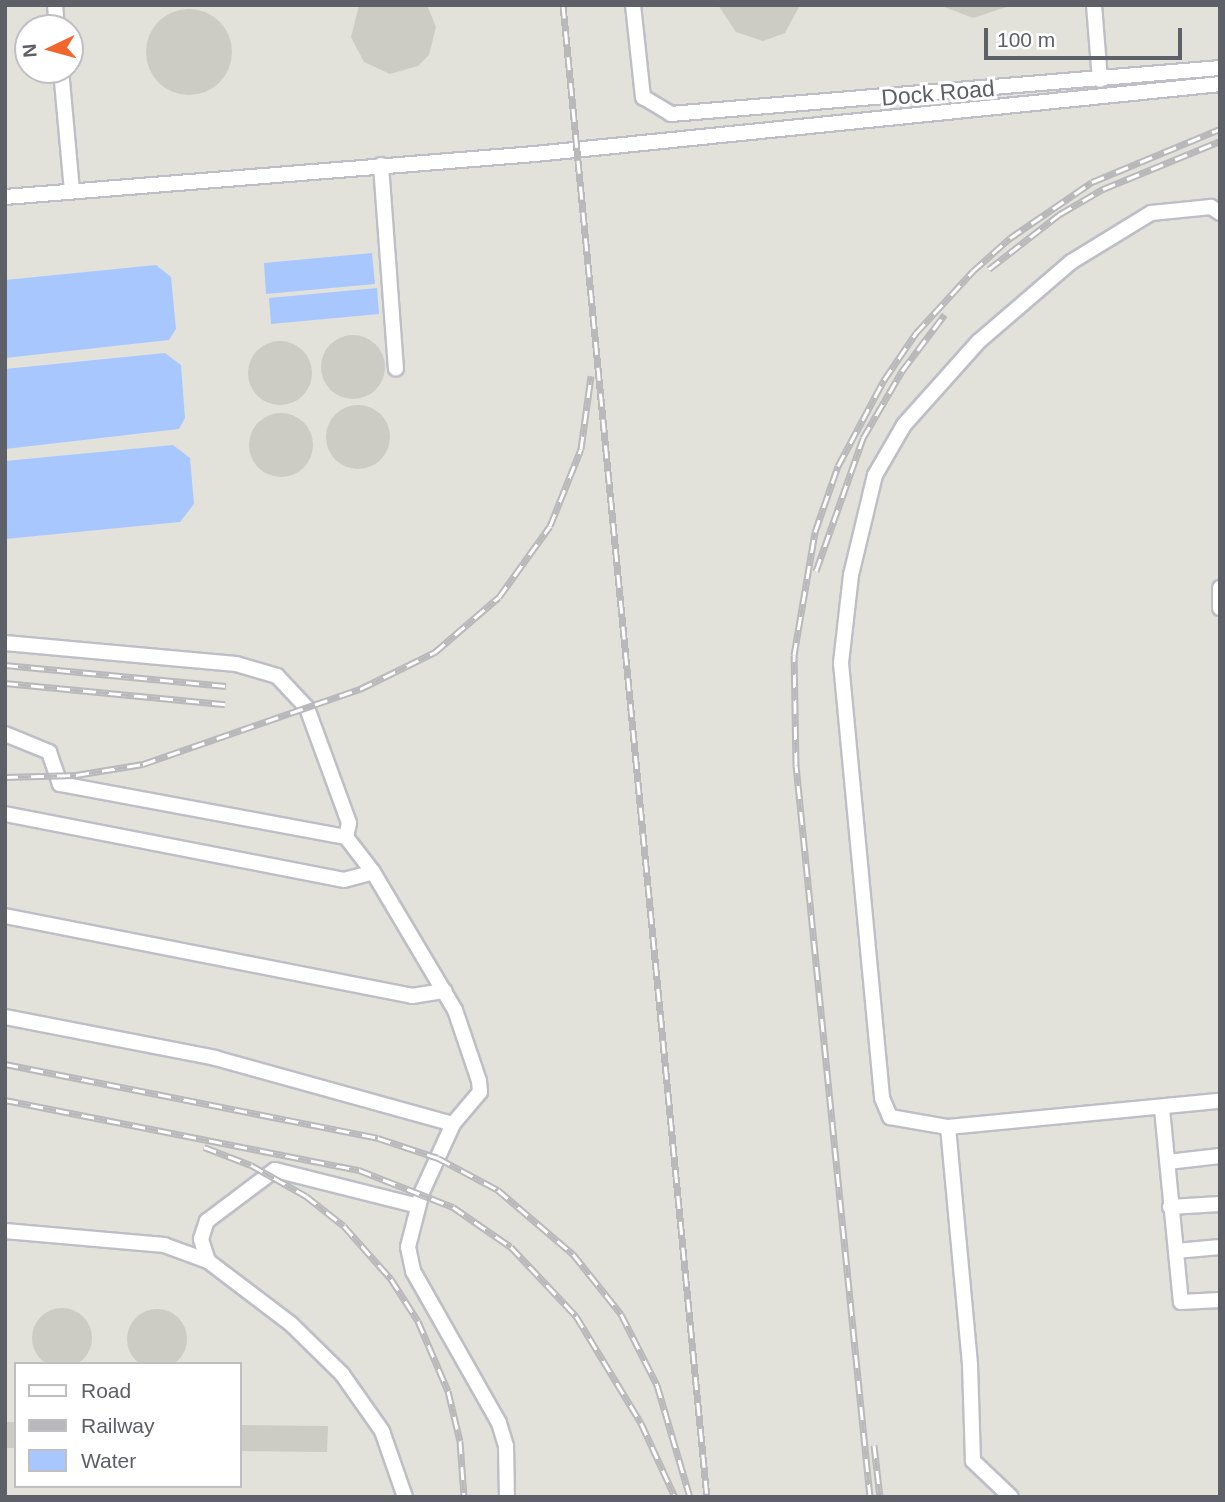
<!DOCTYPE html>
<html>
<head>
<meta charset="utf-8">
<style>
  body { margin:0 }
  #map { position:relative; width:1225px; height:1502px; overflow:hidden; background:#f1f1e7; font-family:Helvetica,sans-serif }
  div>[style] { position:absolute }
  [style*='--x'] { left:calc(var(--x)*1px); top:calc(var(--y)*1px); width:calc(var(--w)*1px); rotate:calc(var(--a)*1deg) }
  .industrial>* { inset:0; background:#e2e2db }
  .water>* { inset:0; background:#a9c7ff }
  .building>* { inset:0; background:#cccbc4 }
  .round { border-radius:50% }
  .roads { filter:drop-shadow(2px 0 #bebfc6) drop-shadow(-2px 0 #bebfc6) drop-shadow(0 2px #bebfc6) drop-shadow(0 -2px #bebfc6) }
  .minor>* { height:14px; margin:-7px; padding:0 7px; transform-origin:7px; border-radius:7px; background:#fff }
  .rail>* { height:7px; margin-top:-3.5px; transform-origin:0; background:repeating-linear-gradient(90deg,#fff 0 13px,#b9b9bb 0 26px); box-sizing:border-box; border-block:2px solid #b9b9bb }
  span { translate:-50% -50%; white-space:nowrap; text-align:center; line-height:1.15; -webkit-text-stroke:6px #fff; paint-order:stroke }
  .street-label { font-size:23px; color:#5e6068 }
  .frame { position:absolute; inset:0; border:7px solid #5e6068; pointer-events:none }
  .legend { position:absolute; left:14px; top:1362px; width:228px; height:126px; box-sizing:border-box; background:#fff; border:2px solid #bfbfc3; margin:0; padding:9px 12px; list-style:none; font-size:21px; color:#5e6068 }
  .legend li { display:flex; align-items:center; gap:14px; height:35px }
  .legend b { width:35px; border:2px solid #bfbfc3 }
  .north { position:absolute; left:14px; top:14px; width:70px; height:70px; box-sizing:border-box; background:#fff; border:2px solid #bfbfc3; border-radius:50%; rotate:265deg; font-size:19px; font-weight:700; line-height:28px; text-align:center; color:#5e6068 }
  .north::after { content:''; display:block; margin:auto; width:24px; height:32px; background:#f1662c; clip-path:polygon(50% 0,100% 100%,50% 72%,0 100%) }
  .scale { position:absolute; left:984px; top:28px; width:198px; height:32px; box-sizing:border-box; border:4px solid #5e6068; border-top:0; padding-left:9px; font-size:21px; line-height:24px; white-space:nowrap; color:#5e6068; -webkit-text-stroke:5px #fff; paint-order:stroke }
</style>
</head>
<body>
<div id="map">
  <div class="industrial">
    <div style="clip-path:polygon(evenodd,5px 5px,1220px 5px,1220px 1497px,5px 1497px,5px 5px,28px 28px,70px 28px,70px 70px,28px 70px,28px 28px,5px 5px,16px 1364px,240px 1364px,240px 1486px,16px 1486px,16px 1364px)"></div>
  </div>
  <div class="water">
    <div style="clip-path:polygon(372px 253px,375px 284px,266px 294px,264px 263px)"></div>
    <div style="clip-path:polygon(156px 265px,171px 277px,176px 329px,169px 340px,5px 358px,5px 280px)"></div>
    <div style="clip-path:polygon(377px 288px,379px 314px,271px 324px,269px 298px)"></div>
    <div style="clip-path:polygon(165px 353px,181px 365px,185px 418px,179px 429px,5px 449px,5px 369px)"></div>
    <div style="clip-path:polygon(173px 445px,190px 458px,194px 504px,180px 522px,5px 539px,5px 461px)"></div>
  </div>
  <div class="building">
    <div style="clip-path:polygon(359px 5px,427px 5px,436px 27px,429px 55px,418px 66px,390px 74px,364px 62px,351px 37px)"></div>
    <div style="clip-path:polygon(718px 5px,800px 5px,785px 33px,763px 41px,736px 32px)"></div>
    <div style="clip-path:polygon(939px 5px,1006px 5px,1006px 7px,973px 18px)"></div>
    <div class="round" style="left:146px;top:9px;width:86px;height:86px"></div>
    <div class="round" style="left:321px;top:335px;width:64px;height:64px"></div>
    <div class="round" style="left:248px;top:341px;width:64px;height:64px"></div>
    <div class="round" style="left:326px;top:405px;width:64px;height:64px"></div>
    <div class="round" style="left:249px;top:413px;width:64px;height:64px"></div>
    <div class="round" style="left:32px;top:1308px;width:60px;height:60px"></div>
    <div class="round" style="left:127px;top:1309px;width:60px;height:60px"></div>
    <div style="clip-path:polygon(5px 1422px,16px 1422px,16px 1448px,5px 1448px)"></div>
    <div style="clip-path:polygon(240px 1425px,328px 1426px,327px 1452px,240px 1451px)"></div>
  </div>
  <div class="roads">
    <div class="minor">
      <div style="--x:55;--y:5;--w:23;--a:85"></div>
      <div style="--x:633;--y:5;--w:93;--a:83.8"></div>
      <div style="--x:643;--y:97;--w:33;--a:31"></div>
      <div style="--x:671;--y:114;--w:551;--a:-4.79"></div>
      <div style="--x:1094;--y:5;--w:75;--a:85.4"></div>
      <div style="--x:61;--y:70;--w:121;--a:84.8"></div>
      <div style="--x:381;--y:165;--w:204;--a:85.8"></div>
      <div style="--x:5;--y:197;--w:532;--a:-4.64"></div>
      <div style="--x:535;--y:154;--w:689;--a:-5.83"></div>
      <div style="--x:1220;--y:213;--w:11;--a:-146"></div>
      <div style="--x:1211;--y:207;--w:60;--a:174.3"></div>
      <div style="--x:1151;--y:213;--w:94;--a:148.5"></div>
      <div style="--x:1071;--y:262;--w:121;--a:139.3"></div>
      <div style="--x:979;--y:341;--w:113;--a:131.8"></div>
      <div style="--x:904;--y:425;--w:58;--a:120.1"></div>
      <div style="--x:875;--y:475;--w:103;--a:103.5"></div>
      <div style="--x:851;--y:575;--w:89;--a:96.5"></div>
      <div style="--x:841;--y:663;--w:437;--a:84.6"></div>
      <div style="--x:882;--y:1098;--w:21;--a:67"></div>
      <div style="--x:890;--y:1117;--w:59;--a:9.8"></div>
      <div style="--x:948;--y:1127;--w:273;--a:-5.5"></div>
      <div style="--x:1220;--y:588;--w:20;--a:90"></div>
      <div style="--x:5;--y:643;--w:232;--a:5.2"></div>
      <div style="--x:236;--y:664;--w:43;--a:16.3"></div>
      <div style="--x:277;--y:676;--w:44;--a:46.8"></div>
      <div style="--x:307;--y:708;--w:122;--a:69.9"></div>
      <div style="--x:349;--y:823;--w:14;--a:102"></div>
      <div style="--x:5;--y:734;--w:48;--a:22.2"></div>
      <div style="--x:49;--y:752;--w:34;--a:71"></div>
      <div style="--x:60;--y:784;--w:291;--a:10.5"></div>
      <div style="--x:346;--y:837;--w:44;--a:52.4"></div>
      <div style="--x:373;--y:872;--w:161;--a:59.3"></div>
      <div style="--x:455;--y:1010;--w:75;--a:71.3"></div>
      <div style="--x:479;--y:1081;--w:11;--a:85"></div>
      <div style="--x:480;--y:1092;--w:42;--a:130.2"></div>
      <div style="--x:453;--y:1124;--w:75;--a:114.5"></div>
      <div style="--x:422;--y:1192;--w:57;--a:104.3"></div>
      <div style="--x:408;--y:1247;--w:25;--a:78"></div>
      <div style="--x:413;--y:1271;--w:175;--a:60.5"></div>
      <div style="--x:499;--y:1423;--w:24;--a:73"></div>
      <div style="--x:506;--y:1446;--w:51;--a:88.9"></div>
      <div style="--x:5;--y:814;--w:345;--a:11"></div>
      <div style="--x:344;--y:880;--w:30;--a:-15"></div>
      <div style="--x:5;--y:916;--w:415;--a:11.1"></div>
      <div style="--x:412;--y:996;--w:33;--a:-9"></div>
      <div style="--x:5;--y:1017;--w:214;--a:11"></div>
      <div style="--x:215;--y:1058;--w:247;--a:15.5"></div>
      <div style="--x:1162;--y:1109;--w:194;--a:84.4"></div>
      <div style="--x:1181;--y:1302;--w:39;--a:-3"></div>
      <div style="--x:948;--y:1127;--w:239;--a:84.7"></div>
      <div style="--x:970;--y:1365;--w:96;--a:88.2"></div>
      <div style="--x:973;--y:1461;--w:52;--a:43.5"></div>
      <div style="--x:1168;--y:1162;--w:52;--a:-6.6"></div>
      <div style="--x:1170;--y:1207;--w:50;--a:-3.4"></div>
      <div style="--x:5;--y:1231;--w:160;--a:5"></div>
      <div style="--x:164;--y:1245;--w:47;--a:20"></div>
      <div style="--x:208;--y:1261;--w:104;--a:37.2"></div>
      <div style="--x:291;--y:1324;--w:71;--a:44.4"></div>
      <div style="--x:342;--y:1374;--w:70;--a:54.9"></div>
      <div style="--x:382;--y:1431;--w:70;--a:70.8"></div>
      <div style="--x:1176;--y:1251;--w:44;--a:-5.2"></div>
      <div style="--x:208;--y:1261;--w:23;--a:-108"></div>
      <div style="--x:201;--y:1239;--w:19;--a:-72"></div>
      <div style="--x:207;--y:1221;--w:85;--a:-36.9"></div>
      <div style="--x:275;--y:1170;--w:147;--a:14.1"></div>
    </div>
  </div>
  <div class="rail">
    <div style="--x:563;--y:5;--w:1499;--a:84.49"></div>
    <div style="--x:989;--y:269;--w:90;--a:-37.8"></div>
    <div style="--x:1060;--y:214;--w:50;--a:-30.2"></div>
    <div style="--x:1103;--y:189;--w:126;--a:-22.3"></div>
    <div style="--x:816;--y:571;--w:141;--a:-70.5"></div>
    <div style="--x:863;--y:438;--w:78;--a:-59.8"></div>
    <div style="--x:902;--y:371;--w:71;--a:-53"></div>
    <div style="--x:5;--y:665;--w:222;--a:5.4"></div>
    <div style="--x:5;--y:683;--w:221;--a:5.5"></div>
    <div style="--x:5;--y:777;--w:71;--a:-1.6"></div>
    <div style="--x:76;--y:775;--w:68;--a:-9.3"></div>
    <div style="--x:143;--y:764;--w:230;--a:-19.1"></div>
    <div style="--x:360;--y:689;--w:84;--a:-26.3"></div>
    <div style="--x:435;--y:652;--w:84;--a:-40.7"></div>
    <div style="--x:499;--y:597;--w:87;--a:-54.3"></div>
    <div style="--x:550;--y:526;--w:83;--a:-68.1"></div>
    <div style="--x:581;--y:449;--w:74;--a:-82.2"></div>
    <div style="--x:5;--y:1064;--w:380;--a:11.2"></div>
    <div style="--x:378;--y:1138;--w:63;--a:18.4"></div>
    <div style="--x:438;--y:1158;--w:68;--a:28.1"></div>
    <div style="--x:498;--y:1190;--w:99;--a:40.5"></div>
    <div style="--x:573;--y:1254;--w:77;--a:51.3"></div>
    <div style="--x:621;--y:1314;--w:80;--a:63.1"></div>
    <div style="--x:657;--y:1385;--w:117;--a:73.6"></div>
    <div style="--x:5;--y:1100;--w:361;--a:11.2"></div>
    <div style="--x:359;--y:1170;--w:101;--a:21.5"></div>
    <div style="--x:453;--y:1207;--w:70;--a:34.6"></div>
    <div style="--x:511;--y:1247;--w:95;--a:46.7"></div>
    <div style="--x:576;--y:1316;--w:125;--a:58.7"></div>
    <div style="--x:641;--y:1423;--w:81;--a:65.3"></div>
    <div style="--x:204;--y:1147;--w:50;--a:21"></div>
    <div style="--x:251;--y:1165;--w:63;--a:29.4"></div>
    <div style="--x:306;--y:1196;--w:48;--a:38.3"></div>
    <div style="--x:344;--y:1226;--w:71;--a:48.4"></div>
    <div style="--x:391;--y:1279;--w:50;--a:57.3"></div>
    <div style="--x:418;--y:1321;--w:76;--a:66.8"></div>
    <div style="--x:448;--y:1391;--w:51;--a:76.5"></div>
    <div style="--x:460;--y:1441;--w:56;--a:85.9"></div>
    <div style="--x:874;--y:1445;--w:52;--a:83.4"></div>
    <div style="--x:870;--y:1497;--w:736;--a:-95.77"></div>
    <div style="--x:796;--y:765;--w:110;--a:-91"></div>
    <div style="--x:794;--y:655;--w:125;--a:-80.3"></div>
    <div style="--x:815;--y:532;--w:70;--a:-70.8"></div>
    <div style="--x:838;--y:466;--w:98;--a:-61.9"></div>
    <div style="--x:884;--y:380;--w:57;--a:-55.8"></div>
    <div style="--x:916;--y:333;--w:84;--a:-47.4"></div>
    <div style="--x:973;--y:271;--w:50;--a:-41.7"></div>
    <div style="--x:1010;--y:238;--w:99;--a:-34.3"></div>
    <div style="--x:1092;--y:182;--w:139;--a:-22.5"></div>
  </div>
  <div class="street-label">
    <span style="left:938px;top:93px;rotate:-5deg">Dock Road</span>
  </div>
  <div class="frame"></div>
  <ul class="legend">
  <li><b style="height:9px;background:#fff"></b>Road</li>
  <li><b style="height:9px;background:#b9b9bb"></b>Railway</li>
  <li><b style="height:19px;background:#a9c7ff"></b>Water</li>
  </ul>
  <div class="north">N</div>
  <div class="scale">100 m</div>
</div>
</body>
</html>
